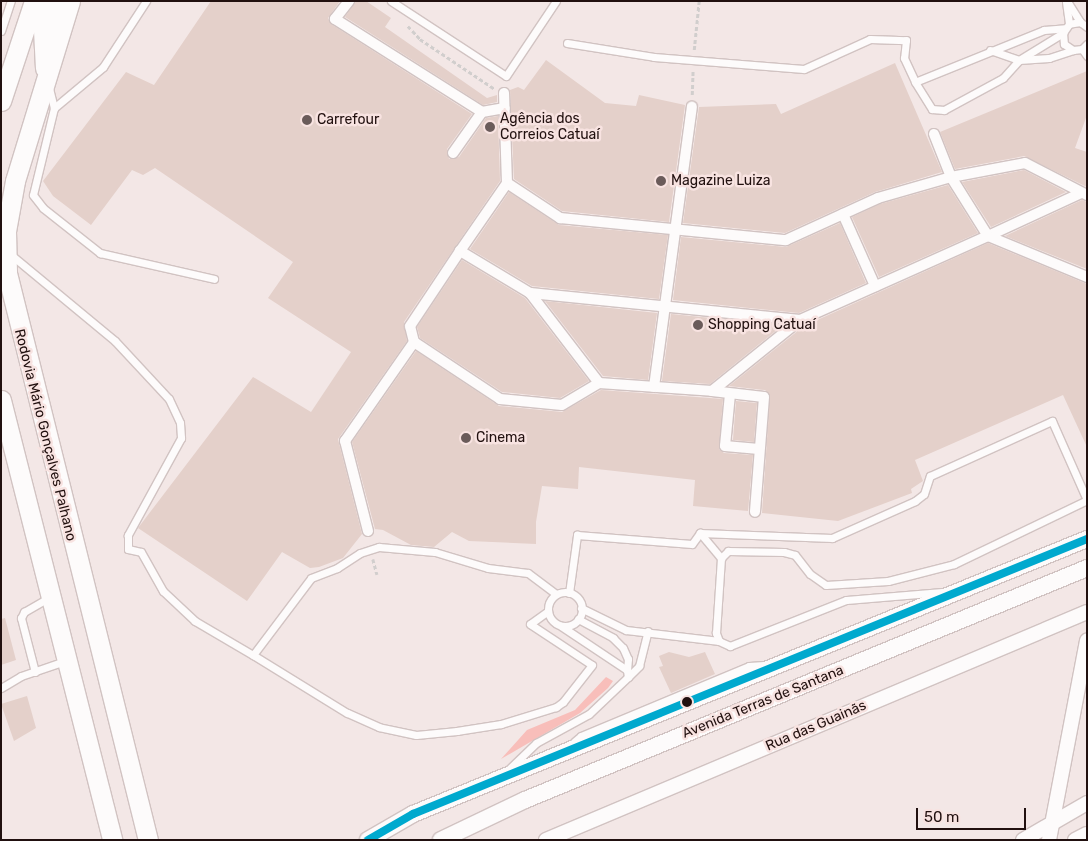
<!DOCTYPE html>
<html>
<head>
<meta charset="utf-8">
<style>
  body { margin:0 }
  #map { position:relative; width:1088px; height:841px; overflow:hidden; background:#f3e7e6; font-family:Rubik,sans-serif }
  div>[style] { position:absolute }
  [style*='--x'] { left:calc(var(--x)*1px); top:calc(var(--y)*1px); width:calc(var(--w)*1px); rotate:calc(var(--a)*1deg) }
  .green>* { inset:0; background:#f8beba }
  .building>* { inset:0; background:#e4d0ca }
  .path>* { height:2.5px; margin-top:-1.25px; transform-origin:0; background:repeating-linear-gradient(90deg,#d1cecd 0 4px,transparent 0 6.5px) }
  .roads { filter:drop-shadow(1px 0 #d1c3c2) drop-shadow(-1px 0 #d1c3c2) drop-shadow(0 1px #d1c3c2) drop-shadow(0 -1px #d1c3c2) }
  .service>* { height:7px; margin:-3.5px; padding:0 3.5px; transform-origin:3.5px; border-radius:3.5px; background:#fdfbfb }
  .service>.ring { margin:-3.5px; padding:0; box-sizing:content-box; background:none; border:7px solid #fdfbfb; border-radius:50% }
  .pedestrian>* { height:10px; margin:-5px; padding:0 5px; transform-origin:5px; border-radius:5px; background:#fdfbfb }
  .minor>* { height:14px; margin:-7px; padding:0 7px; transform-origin:7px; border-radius:7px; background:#fdfbfb }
  .tertiary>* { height:16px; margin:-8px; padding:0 8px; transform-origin:8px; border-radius:8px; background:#fdfbfb }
  .secondary>* { height:19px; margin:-9.5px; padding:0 9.5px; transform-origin:9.5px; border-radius:9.5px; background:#fdfbfb }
  .bus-1>* { height:8px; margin:-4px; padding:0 4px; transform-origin:4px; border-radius:4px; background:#00a9ce }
  .dots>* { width:14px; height:14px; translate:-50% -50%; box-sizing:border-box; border:2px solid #f8e3e1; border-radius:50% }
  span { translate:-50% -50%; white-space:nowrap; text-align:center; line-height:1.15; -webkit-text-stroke:5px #f8e3e1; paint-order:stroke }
  .poi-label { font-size:14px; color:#21100f }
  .left { translate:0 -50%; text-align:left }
  .street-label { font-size:14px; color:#21100f }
  .frame { position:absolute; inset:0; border:2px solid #21100f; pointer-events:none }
  .scale { position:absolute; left:916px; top:808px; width:110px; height:22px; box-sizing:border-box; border:2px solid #21100f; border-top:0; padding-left:6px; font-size:15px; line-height:18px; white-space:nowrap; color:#21100f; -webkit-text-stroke:4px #f8e3e1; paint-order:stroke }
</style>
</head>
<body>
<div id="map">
  <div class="green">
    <div style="clip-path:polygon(606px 677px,613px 681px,608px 688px,580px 713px,501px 759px,527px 730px,575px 710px)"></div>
  </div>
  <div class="building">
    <div style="clip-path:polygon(211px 1px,340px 1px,328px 18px,331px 24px,472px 114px,447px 149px,449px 159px,459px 157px,486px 118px,498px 116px,500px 181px,404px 322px,407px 341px,338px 439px,362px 534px,343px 558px,319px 567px,310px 568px,282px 552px,247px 601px,138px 528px,253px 377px,311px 412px,351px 352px,268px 298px,293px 262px,155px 168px,143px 175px,132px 170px,91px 225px,53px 196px,43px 181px,126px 72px,154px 85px)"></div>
    <div style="clip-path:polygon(356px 1px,366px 1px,391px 18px,385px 27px,487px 98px,497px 95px,497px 102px,483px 105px,345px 17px)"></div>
    <div style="clip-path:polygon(546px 60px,605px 103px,636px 106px,639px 95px,685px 105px,669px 222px,562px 211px,514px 179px,510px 90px,518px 87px,524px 90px)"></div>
    <div style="clip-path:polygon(895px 63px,942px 172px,875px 192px,785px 233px,683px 223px,699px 107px,776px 104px,781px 114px)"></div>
    <div style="clip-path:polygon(1087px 71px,1087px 115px,1075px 148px,1087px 152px,1087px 187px,1024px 156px,955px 169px,940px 132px)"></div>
    <div style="clip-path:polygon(1024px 170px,1066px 192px,991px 227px,962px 182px)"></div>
    <div style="clip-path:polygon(948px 185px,978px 233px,879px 277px,852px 217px,880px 204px)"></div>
    <div style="clip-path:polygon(509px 192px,559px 225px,668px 235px,659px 299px,532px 286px,470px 249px)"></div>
    <div style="clip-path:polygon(1082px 200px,1087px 202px,1087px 269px,1005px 236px)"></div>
    <div style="clip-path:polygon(840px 223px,866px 283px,799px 313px,673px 300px,681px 237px,786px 247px)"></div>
    <div style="clip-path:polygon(988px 243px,1087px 284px,1087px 447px,1063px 395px,915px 460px,923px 481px,911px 489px,912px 493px,838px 521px,762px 513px,770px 395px,765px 390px,729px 386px,804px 326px)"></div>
    <div style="clip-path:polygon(462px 260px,525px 298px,589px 381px,560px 398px,502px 392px,420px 338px,417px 327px)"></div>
    <div style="clip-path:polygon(545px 301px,657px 313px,648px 380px,603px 376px)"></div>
    <div style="clip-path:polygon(671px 314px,783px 325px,710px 384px,662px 381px)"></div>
    <div style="clip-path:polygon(416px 351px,499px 406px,562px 412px,601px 390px,723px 399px,719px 449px,724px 453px,753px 455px,748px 511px,693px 506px,695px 480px,579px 467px,578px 489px,542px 486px,536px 522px,536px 544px,469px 541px,452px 532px,434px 547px,411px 545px,383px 530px,375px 529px,352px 442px)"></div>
    <div style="clip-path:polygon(736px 401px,757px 403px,754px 442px,733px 440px)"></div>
    <div style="clip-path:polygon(5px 618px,16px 660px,1px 665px,1px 619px)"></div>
    <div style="clip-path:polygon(669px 652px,689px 657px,705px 652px,715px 674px,671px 693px,659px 667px,663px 666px,659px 656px)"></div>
    <div style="clip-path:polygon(27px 696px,36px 728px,14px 741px,1px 704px)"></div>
  </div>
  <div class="path">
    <div style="--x:408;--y:26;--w:18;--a:47"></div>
    <div style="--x:420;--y:39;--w:90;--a:33.7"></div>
    <div style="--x:694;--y:50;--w:49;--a:-84.2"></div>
    <div style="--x:692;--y:95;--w:24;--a:-88"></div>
    <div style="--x:373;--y:559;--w:16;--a:75"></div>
  </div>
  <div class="roads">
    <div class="service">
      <div style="--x:391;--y:1;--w:137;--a:33.1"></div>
      <div style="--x:506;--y:76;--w:90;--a:-56.3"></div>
      <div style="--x:1067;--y:1;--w:25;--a:58"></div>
      <div style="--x:1066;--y:2;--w:22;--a:82"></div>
      <div style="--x:1087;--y:27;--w:9;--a:-144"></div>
      <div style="--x:1080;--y:22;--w:11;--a:170"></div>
      <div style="--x:1069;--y:24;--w:11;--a:124"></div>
      <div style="--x:1063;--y:33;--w:11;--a:85"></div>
      <div style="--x:1064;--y:44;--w:11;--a:34"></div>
      <div style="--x:1073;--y:50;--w:9;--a:-6"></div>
      <div style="--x:1082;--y:49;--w:7;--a:-45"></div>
      <div style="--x:1;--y:31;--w:32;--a:-72"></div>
      <div style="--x:567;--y:43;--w:88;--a:9.1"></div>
      <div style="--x:654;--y:57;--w:150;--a:4.6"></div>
      <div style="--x:804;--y:69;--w:72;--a:-24.4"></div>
      <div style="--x:870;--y:39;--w:36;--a:2"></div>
      <div style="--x:906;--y:40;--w:18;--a:96"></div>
      <div style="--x:904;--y:58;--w:26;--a:65"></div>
      <div style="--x:915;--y:82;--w:32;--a:58"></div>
      <div style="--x:932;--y:109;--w:12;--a:5"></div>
      <div style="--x:944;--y:110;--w:67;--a:-28.5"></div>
      <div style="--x:1003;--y:78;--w:24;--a:-48"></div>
      <div style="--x:1019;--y:60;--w:52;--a:-31.5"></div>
      <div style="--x:1082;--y:49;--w:9;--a:54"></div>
      <div style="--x:990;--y:50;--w:31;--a:19"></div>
      <div style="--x:1019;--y:60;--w:30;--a:-4"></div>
      <div style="--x:1049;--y:58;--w:25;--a:-18"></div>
      <div style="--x:915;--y:82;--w:139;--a:-22"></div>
      <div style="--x:1044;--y:30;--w:21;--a:-5"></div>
      <div style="--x:49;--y:88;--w:21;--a:76"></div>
      <div style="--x:54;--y:108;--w:89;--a:103.6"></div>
      <div style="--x:33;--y:195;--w:16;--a:52"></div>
      <div style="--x:43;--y:208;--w:73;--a:38.3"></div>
      <div style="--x:100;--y:253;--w:117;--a:12.8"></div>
      <div style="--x:54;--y:108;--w:64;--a:-39.9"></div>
      <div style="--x:103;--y:67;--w:79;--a:-56.9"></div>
      <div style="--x:10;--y:254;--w:136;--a:39.6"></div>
      <div style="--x:115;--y:341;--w:79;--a:47"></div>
      <div style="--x:169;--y:399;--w:26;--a:65"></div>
      <div style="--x:180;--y:423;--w:15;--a:86"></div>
      <div style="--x:181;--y:438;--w:111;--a:118.7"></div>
      <div style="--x:128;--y:535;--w:14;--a:90"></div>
      <div style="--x:128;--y:549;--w:13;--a:13"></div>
      <div style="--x:141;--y:552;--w:45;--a:60.6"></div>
      <div style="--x:163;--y:591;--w:44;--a:43.2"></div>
      <div style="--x:195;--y:621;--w:67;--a:30.4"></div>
      <div style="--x:700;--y:533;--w:33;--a:50"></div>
      <div style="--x:942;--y:592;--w:96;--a:175.2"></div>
      <div style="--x:846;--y:600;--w:125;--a:158.4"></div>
      <div style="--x:730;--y:646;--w:12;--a:-156"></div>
      <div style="--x:719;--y:641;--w:9;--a:-111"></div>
      <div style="--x:716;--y:633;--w:75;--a:-86.2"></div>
      <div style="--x:721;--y:558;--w:10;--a:-45"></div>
      <div style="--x:728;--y:551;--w:56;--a:1"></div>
      <div style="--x:784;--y:552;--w:11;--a:15"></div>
      <div style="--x:795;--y:555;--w:24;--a:52"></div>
      <div style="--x:810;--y:574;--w:19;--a:35"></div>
      <div style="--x:826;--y:585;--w:62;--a:-3.7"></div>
      <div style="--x:888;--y:581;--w:68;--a:-14.4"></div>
      <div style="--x:954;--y:564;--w:148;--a:-25.7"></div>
      <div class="ring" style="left:548px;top:592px;width:27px;height:27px"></div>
      <div style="--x:569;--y:593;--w:59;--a:-82.1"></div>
      <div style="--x:577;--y:535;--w:115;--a:4.5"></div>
      <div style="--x:692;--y:544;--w:14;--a:-54"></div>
      <div style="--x:700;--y:533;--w:132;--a:2.2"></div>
      <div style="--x:832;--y:538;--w:91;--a:-24"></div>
      <div style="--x:915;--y:501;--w:11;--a:-38"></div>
      <div style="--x:924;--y:494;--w:19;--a:-72"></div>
      <div style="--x:930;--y:476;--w:134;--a:-24.3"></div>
      <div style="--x:1052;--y:421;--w:86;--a:66.1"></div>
      <div style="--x:581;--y:608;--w:50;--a:26.1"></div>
      <div style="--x:626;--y:630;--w:94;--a:6.7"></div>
      <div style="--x:548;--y:611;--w:22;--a:144"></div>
      <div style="--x:530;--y:624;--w:74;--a:33.5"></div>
      <div style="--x:592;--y:665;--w:47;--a:128.1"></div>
      <div style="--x:563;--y:702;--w:9;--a:144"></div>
      <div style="--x:556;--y:707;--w:58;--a:162.8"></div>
      <div style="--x:501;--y:724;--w:45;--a:171"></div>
      <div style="--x:457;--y:731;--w:41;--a:174.4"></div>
      <div style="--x:416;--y:735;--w:38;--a:-168"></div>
      <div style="--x:379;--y:727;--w:35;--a:-156"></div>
      <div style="--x:347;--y:713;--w:110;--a:-148.3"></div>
      <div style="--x:253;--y:655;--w:96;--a:-53"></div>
      <div style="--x:311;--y:578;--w:28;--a:-21"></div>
      <div style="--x:337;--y:568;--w:27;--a:-33"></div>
      <div style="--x:360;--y:553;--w:20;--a:-18"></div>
      <div style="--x:379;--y:547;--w:56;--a:5.1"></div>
      <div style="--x:435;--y:552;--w:55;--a:16.8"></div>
      <div style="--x:488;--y:568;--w:40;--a:7.1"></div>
      <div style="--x:528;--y:573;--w:35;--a:37"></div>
      <div style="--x:578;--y:619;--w:40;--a:28"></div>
      <div style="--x:613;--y:638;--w:14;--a:45"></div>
      <div style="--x:623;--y:648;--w:12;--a:66"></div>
      <div style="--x:628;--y:659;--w:11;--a:95"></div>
      <div style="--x:561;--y:626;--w:79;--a:33.7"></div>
      <div style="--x:627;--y:670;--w:7;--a:82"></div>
      <div style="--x:35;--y:672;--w:56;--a:-104.5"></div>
      <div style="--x:21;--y:618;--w:7;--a:-63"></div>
      <div style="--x:24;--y:612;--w:30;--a:-30"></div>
      <div style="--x:1;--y:688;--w:23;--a:-31"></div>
      <div style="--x:21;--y:676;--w:46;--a:-18.8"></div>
      <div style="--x:574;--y:742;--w:9;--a:-41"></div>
      <div style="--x:581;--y:736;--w:182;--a:-22.6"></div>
      <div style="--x:749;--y:666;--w:15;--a:-4"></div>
      <div style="--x:508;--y:770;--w:39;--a:-44"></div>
      <div style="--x:536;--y:743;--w:60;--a:-28.7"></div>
      <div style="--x:589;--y:714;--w:54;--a:-43.5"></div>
      <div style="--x:628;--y:677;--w:16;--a:-45"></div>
      <div style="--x:639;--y:666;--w:36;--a:-76"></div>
    </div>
    <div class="pedestrian">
      <div style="--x:349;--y:1;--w:23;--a:128"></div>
      <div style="--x:335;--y:19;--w:174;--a:32.3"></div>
      <div style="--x:482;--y:112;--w:23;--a:-10"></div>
      <div style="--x:504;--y:93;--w:90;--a:88.1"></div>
      <div style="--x:934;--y:134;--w:46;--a:68.4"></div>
      <div style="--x:951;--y:177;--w:70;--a:57.9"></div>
      <div style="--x:988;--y:236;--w:102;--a:-24.8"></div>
      <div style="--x:453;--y:153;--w:50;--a:-54.7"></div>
      <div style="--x:843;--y:214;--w:79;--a:66"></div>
      <div style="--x:530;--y:293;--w:113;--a:52.5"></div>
      <div style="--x:599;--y:383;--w:113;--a:4"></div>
      <div style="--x:712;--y:391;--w:113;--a:-38.9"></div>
      <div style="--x:800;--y:320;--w:206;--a:-24.1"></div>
      <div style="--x:988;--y:236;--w:107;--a:22.5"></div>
      <div style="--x:800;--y:320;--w:271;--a:-174.3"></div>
      <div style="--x:530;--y:293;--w:82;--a:-149"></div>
      <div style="--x:460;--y:251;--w:83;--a:-55.3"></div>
      <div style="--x:507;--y:183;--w:64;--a:33.4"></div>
      <div style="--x:560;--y:218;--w:227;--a:5.6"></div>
      <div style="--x:786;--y:240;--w:101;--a:-24.5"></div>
      <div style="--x:878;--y:198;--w:76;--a:-16"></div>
      <div style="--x:951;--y:177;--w:75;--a:-10.7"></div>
      <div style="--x:1025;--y:163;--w:70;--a:27.3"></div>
      <div style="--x:414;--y:342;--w:103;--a:33.5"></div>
      <div style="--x:500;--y:399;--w:62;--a:5.5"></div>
      <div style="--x:562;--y:405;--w:43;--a:-30.7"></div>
      <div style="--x:654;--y:387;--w:283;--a:-82.3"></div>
      <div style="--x:712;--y:391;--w:52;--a:6.6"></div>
      <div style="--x:764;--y:397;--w:115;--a:94.5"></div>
      <div style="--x:730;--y:394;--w:52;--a:95.5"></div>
      <div style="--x:725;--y:446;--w:34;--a:5"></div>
      <div style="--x:368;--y:531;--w:93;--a:-104.3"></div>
      <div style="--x:345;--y:441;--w:121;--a:-55.1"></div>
      <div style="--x:414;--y:342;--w:16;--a:-104"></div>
      <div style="--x:410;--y:326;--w:90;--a:-56.3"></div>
    </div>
    <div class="minor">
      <div style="--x:546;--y:840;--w:587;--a:-22.85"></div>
      <div style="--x:1023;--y:840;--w:74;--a:-30"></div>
      <div style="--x:1049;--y:840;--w:203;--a:-79.2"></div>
      <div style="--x:1075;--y:840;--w:13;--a:-27"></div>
    </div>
    <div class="tertiary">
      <div style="--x:368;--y:840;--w:52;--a:-30"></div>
      <div style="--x:413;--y:814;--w:728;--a:-22.2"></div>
      <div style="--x:441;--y:840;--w:93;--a:-25.5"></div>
      <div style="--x:525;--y:800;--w:608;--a:-22.43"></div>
    </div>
    <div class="secondary">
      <div style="--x:70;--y:1;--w:188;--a:107"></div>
      <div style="--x:15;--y:181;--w:51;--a:100.2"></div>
      <div style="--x:6;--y:231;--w:42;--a:88.6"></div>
      <div style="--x:7;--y:273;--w:584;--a:76.04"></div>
      <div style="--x:45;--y:68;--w:39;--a:-93"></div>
      <div style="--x:43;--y:29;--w:29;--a:-72"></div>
      <div style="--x:1;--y:101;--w:105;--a:-71.7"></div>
      <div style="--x:1;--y:400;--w:454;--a:75.8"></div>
    </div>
  </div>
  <div class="bus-1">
    <div style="--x:368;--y:840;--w:52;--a:-30"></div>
    <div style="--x:413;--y:814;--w:728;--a:-22.2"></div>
  </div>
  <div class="dots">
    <div style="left:307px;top:120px;background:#6a5b5a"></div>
    <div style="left:490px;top:127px;background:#6a5b5a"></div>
    <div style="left:661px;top:181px;background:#6a5b5a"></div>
    <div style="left:698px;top:325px;background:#6a5b5a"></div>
    <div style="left:466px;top:438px;background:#6a5b5a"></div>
    <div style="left:687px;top:702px;background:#21100f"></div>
  </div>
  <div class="poi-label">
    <span class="left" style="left:500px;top:127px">Agência dos<br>Correios Catuaí</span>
    <span class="left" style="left:317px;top:120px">Carrefour</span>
    <span class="left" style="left:671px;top:181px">Magazine Luiza</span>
    <span class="left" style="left:708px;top:325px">Shopping Catuaí</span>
    <span class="left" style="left:476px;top:438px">Cinema</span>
  </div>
  <div class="street-label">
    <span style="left:45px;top:435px;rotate:76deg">Rodovia Mário Gonçalves Palhano</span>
    <span style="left:763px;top:702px;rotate:-22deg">Avenida Terras de Santana</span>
    <span style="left:816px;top:726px;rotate:-23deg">Rua das Guainãs</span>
  </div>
  <div class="frame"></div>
  <div class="scale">50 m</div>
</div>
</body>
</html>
